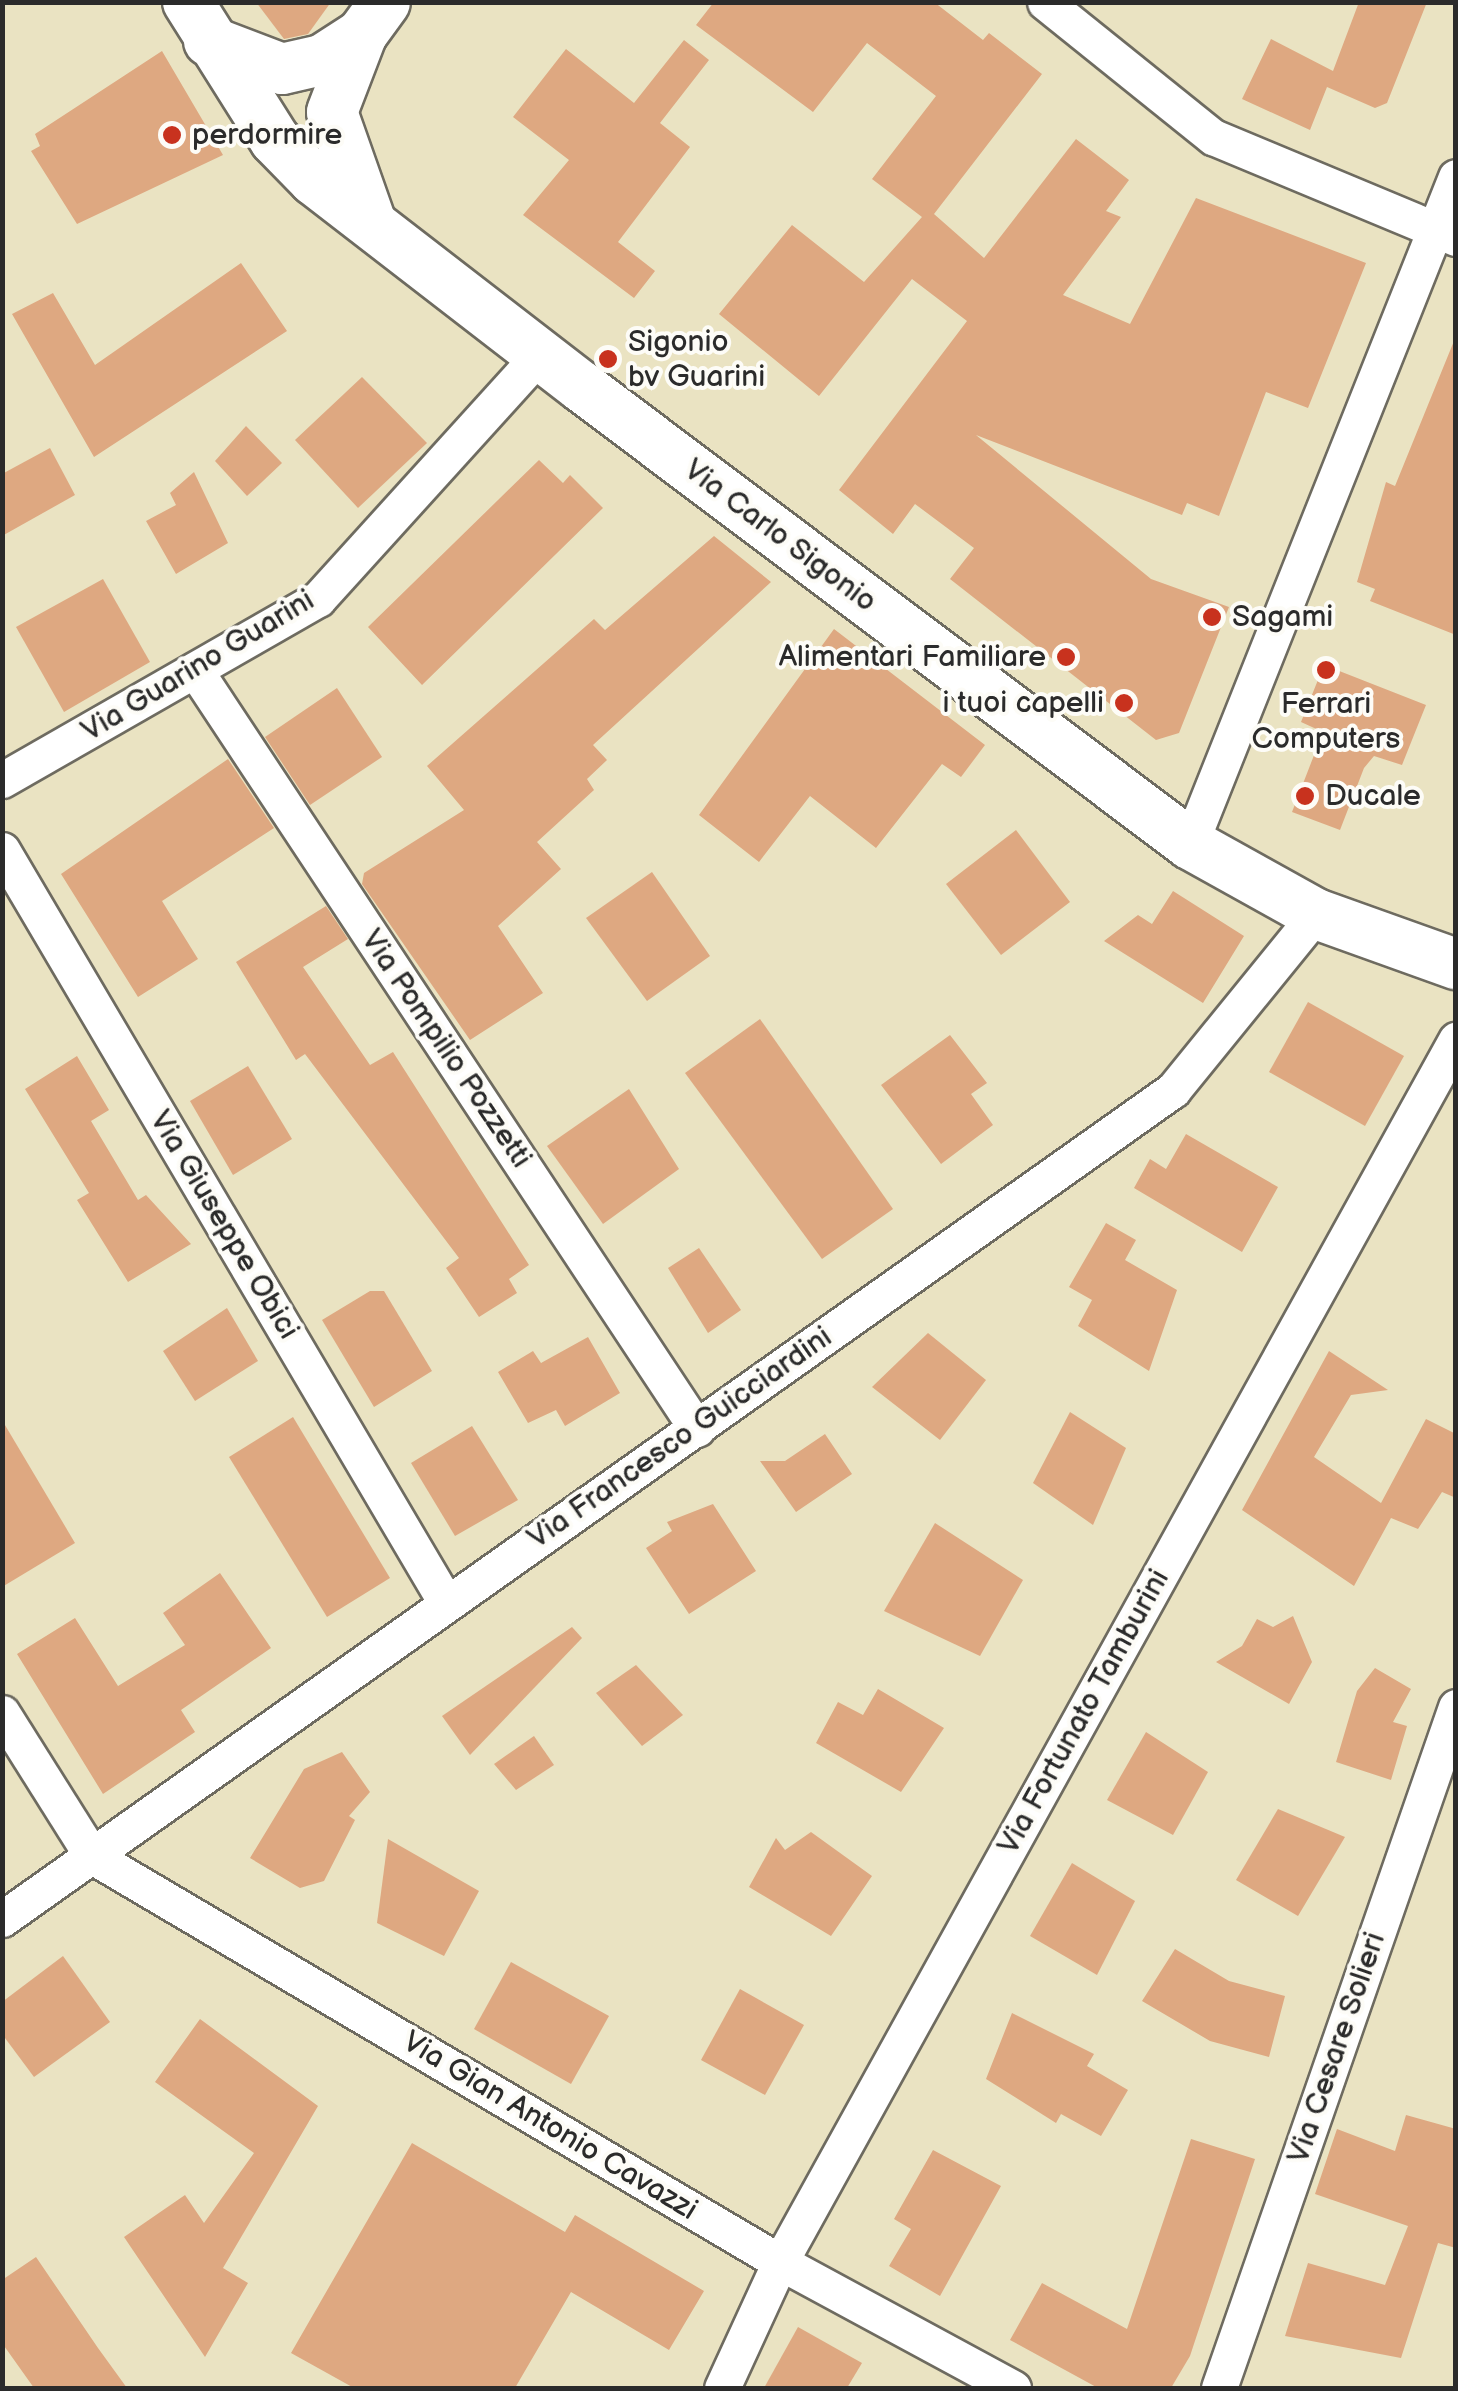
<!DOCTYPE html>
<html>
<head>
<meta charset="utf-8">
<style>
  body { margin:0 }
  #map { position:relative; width:1458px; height:2391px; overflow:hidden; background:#eae3c2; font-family:"Balsamiq Sans",sans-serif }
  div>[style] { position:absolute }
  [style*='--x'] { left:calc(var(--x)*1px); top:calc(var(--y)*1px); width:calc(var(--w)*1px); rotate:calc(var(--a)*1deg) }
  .building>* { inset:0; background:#dea881 }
  .roads { filter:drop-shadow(2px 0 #6e6b60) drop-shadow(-2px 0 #6e6b60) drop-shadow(0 2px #6e6b60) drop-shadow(0 -2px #6e6b60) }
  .street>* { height:35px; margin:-17.5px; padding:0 17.5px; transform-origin:17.5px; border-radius:17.5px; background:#fff }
  .secondary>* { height:50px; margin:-25px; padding:0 25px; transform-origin:25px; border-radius:25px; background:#fff }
  .dots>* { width:28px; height:28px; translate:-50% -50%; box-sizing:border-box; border:5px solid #fdfcf7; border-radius:50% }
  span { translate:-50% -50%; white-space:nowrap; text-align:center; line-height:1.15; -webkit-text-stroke:8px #fdfcf7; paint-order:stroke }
  .poi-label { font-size:30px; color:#2b2b2b }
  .left { translate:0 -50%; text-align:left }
  .right { translate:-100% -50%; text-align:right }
  .street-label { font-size:30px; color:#2b2b2b }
  .frame { position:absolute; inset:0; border:5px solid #2b2b2b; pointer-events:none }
</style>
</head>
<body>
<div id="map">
  <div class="building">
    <div style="clip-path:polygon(256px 2px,331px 2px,308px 34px,284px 39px)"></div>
    <div style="clip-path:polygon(714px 2px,934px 2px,983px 40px,989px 33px,1042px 74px,934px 214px,984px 258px,1076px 139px,1129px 180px,1106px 211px,1121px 217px,1063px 295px,1130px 324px,1196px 198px,1366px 263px,1308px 408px,1266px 392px,1219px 516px,1187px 503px,1182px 515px,976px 435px,1151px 579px,1229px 607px,1179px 733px,1156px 740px,950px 579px,974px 548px,915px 504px,893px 534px,839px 490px,967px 321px,912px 279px,819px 396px,719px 314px,792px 225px,864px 282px,922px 217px,872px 179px,936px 96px,867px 43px,813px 112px,696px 25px)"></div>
    <div style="clip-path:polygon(1359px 2px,1427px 2px,1387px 103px,1375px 108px,1327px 87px,1310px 130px,1242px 99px,1271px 39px,1333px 71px)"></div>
    <div style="clip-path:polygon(684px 40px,709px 60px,660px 123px,690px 147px,618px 242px,655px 271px,634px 298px,523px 215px,569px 160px,513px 117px,566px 49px,634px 103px)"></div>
    <div style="clip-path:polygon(162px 51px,223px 155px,77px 224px,31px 151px,40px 146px,35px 134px)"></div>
    <div style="clip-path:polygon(241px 263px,287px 331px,94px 457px,12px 314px,53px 293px,95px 365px)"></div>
    <div style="clip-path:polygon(1456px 336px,1456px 635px,1370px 601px,1375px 589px,1357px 582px,1386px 482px,1395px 486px)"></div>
    <div style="clip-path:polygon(362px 377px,427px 443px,358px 508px,295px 440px)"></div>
    <div style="clip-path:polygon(246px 426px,282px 463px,247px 496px,215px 461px)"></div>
    <div style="clip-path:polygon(50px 448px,75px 495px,2px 536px,2px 474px)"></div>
    <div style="clip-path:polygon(539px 460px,563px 483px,570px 475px,603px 508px,422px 685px,368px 627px)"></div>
    <div style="clip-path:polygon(194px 472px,228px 543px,176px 574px,146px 521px,176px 505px,170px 493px)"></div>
    <div style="clip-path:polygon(714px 536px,771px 582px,593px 745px,607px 760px,587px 779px,594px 790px,537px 842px,561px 869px,498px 926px,543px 993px,470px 1040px,362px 884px,364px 873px,464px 810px,427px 766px,594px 619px,605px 630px)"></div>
    <div style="clip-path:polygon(103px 579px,150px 662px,64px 712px,16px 627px)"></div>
    <div style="clip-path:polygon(834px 629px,985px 745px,961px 777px,942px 764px,876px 848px,810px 796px,759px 862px,699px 815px)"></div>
    <div style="clip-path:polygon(1324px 665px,1426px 705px,1402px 765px,1374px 756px,1364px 768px,1340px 830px,1292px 812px,1323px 732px,1301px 722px)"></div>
    <div style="clip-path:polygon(337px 688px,382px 757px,310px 805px,265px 737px)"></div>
    <div style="clip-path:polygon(228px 759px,274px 828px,162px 901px,198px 959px,138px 997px,61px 874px)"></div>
    <div style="clip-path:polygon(1016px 830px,1070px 902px,1001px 955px,946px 884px)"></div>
    <div style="clip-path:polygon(652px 872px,710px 956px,647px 1001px,586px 918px)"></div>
    <div style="clip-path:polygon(1173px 891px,1244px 936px,1203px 1003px,1104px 941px,1138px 915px,1152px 924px)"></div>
    <div style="clip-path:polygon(326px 906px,348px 939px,303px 967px,370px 1065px,393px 1052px,529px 1265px,509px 1279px,517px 1293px,479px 1317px,446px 1268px,459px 1258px,305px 1054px,296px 1060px,236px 962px)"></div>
    <div style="clip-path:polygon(1308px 1002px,1404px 1056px,1365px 1126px,1269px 1072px)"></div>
    <div style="clip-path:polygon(760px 1019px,893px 1209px,822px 1259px,685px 1073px)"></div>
    <div style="clip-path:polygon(950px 1035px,987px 1083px,971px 1094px,993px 1125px,941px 1164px,881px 1085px)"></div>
    <div style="clip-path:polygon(77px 1056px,109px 1110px,91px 1121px,138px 1200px,146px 1195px,191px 1244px,128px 1282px,77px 1200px,89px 1193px,25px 1089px)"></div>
    <div style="clip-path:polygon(248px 1066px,292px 1139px,233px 1175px,190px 1101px)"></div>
    <div style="clip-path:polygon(629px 1089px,679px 1169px,603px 1224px,547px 1146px)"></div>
    <div style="clip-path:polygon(1186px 1134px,1278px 1187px,1242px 1252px,1134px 1188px,1150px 1159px,1166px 1169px)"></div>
    <div style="clip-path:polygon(1106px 1223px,1136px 1240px,1125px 1260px,1177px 1290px,1149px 1371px,1078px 1326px,1092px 1300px,1069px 1287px)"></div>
    <div style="clip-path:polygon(699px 1248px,741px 1310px,708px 1333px,668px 1268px)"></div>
    <div style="clip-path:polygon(370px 1291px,384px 1291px,432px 1371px,374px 1407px,322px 1320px)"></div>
    <div style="clip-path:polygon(227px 1308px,258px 1361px,195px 1401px,163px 1351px)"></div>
    <div style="clip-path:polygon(928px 1333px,986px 1380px,940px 1440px,872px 1387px)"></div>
    <div style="clip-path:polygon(588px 1337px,620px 1393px,565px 1426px,556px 1410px,528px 1423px,498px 1372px,533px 1351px,541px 1363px)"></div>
    <div style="clip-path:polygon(1329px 1351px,1388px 1390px,1351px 1395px,1314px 1457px,1381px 1503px,1426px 1419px,1456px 1434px,1456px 1498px,1442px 1492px,1418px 1529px,1391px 1518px,1354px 1586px,1242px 1510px)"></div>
    <div style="clip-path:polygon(1070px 1412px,1126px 1448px,1093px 1525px,1033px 1483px)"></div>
    <div style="clip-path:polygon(293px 1417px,390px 1578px,327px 1617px,229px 1457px)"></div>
    <div style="clip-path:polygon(2px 1420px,75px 1543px,2px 1587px)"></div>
    <div style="clip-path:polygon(472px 1426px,518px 1500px,455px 1536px,411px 1463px)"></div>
    <div style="clip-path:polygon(825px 1434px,852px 1474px,796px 1512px,760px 1461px,785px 1461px)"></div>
    <div style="clip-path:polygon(713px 1504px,756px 1571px,689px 1614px,646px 1548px,672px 1531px,667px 1522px)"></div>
    <div style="clip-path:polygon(935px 1523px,1023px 1580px,980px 1656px,884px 1611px)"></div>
    <div style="clip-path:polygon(220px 1573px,271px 1648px,181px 1710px,195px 1732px,103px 1794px,17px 1654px,75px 1618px,118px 1686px,185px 1645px,163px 1613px)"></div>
    <div style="clip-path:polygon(1293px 1616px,1312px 1662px,1289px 1704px,1216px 1662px,1242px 1646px,1257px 1619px,1273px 1627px)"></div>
    <div style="clip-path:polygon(572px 1627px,582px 1638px,470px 1755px,442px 1716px)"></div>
    <div style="clip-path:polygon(636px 1665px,683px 1715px,642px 1746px,596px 1693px)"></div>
    <div style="clip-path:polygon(1375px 1668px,1411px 1689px,1393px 1722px,1407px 1726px,1391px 1780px,1336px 1762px,1357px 1691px)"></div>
    <div style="clip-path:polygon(878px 1689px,944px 1728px,901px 1792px,816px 1743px,838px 1702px,863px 1715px)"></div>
    <div style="clip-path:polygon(1146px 1732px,1208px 1772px,1173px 1835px,1107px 1800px)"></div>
    <div style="clip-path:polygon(534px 1736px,554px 1765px,516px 1790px,494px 1764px)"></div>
    <div style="clip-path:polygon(342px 1752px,370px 1792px,349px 1816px,355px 1820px,324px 1881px,300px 1888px,250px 1858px,304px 1769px)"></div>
    <div style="clip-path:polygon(1278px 1809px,1345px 1837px,1298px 1916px,1236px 1880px)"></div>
    <div style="clip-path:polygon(811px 1832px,872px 1876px,831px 1936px,749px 1887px,776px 1838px,785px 1850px)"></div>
    <div style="clip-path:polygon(388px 1839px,479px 1891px,444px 1956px,377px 1923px)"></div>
    <div style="clip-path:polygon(1072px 1863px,1135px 1901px,1097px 1975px,1030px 1936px)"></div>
    <div style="clip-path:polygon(1175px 1949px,1229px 1981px,1285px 1996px,1269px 2057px,1210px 2041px,1142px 2001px)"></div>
    <div style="clip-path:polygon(63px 1956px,110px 2022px,34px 2077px,2px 2034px,2px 2002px)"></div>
    <div style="clip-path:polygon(511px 1962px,609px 2016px,571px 2084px,474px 2029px)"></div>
    <div style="clip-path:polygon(740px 1989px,804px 2025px,765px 2095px,701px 2060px)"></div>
    <div style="clip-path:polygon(1012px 2013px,1094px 2054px,1087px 2066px,1128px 2090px,1101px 2136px,1061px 2114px,1056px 2123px,986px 2079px)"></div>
    <div style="clip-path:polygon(200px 2019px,318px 2106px,223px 2268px,248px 2283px,205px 2357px,124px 2237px,185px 2195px,204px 2223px,254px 2153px,155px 2082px)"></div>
    <div style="clip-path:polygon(1406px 2115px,1456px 2129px,1456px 2248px,1438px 2243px,1401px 2358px,1285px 2336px,1308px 2263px,1385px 2285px,1408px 2226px,1315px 2194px,1337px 2129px,1395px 2151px)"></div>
    <div style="clip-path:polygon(1191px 2139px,1255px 2159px,1190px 2356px,1171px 2388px,1098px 2388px,1010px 2340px,1042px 2283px,1127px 2329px)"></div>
    <div style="clip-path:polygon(412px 2143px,565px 2232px,575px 2215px,704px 2291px,669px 2350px,571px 2292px,515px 2388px,354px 2388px,291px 2353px)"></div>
    <div style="clip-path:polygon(933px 2150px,1001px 2186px,940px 2296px,889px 2266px,911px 2229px,894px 2219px)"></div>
    <div style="clip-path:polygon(36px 2257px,98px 2348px,127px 2388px,34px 2388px,2px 2343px,2px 2280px)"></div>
    <div style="clip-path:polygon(798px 2327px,862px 2363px,847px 2388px,764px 2388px)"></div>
  </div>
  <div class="roads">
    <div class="street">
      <div style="--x:1045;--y:2;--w:216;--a:38.8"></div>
      <div style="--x:1213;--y:137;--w:263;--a:22.6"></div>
      <div style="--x:195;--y:670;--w:910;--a:56.52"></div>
      <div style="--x:2;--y:780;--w:364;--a:-29.8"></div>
      <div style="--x:318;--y:599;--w:331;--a:-47.8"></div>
      <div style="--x:1190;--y:844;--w:718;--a:-68.26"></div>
      <div style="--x:2;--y:850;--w:872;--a:59.46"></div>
      <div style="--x:2;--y:1713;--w:169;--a:57.8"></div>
      <div style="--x:92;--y:1856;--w:799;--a:30.55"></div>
      <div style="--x:780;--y:2262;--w:265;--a:28.4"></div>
      <div style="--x:2;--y:1919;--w:1435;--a:-35.3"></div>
      <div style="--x:1173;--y:1090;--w:227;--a:-50.9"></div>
      <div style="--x:722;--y:2388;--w:139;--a:-65.3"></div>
      <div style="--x:780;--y:2262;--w:1397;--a:-61.05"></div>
      <div style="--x:1219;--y:2388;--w:721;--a:-70.81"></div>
    </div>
    <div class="secondary">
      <div style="--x:188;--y:2;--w:163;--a:57.8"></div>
      <div style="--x:275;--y:140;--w:56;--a:45.7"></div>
      <div style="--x:314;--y:180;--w:339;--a:37.7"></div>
      <div style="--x:582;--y:387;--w:761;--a:36.93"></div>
      <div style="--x:1190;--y:844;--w:144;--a:29.1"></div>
      <div style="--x:1316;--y:914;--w:149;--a:19.7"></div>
      <div style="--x:209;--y:41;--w:78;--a:21"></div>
      <div style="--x:282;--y:69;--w:41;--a:-12.7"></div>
      <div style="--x:322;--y:60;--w:48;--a:-33"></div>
      <div style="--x:370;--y:220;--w:114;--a:-109.4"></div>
      <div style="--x:332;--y:112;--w:84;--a:-69"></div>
      <div style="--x:362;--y:34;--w:39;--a:-54"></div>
    </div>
  </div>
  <div class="dots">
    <div style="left:172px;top:135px;background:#c8321e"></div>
    <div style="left:608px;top:359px;background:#c8321e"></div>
    <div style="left:1212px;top:617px;background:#c8321e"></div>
    <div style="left:1066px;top:657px;background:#c8321e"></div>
    <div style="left:1326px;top:670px;background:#c8321e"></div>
    <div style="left:1124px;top:703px;background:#c8321e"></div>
    <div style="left:1305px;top:796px;background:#c8321e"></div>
  </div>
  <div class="poi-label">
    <span class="left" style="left:192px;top:135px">perdormire</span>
    <span class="left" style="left:628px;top:359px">Sigonio<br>bv Guarini</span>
    <span class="left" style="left:1232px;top:617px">Sagami</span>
    <span class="right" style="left:1046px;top:657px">Alimentari Familiare</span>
    <span class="right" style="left:1104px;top:703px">i tuoi capelli</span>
    <span style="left:1326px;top:721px">Ferrari<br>Computers</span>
    <span class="left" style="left:1325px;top:796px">Ducale</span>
  </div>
  <div class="street-label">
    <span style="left:780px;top:536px;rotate:37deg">Via Carlo Sigonio</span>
    <span style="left:198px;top:666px;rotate:-31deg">Via Guarino Guarini</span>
    <span style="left:446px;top:1049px;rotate:56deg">Via Pompilio Pozzetti</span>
    <span style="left:224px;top:1225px;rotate:59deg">Via Giuseppe Obici</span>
    <span style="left:680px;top:1438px;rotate:-35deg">Via Francesco Guicciardini</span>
    <span style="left:1084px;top:1712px;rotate:-61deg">Via Fortunato Tamburini</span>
    <span style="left:1337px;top:2048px;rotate:-71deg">Via Cesare Solieri</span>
    <span style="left:550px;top:2126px;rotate:31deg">Via Gian Antonio Cavazzi</span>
  </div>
  <div class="frame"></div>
</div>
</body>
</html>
